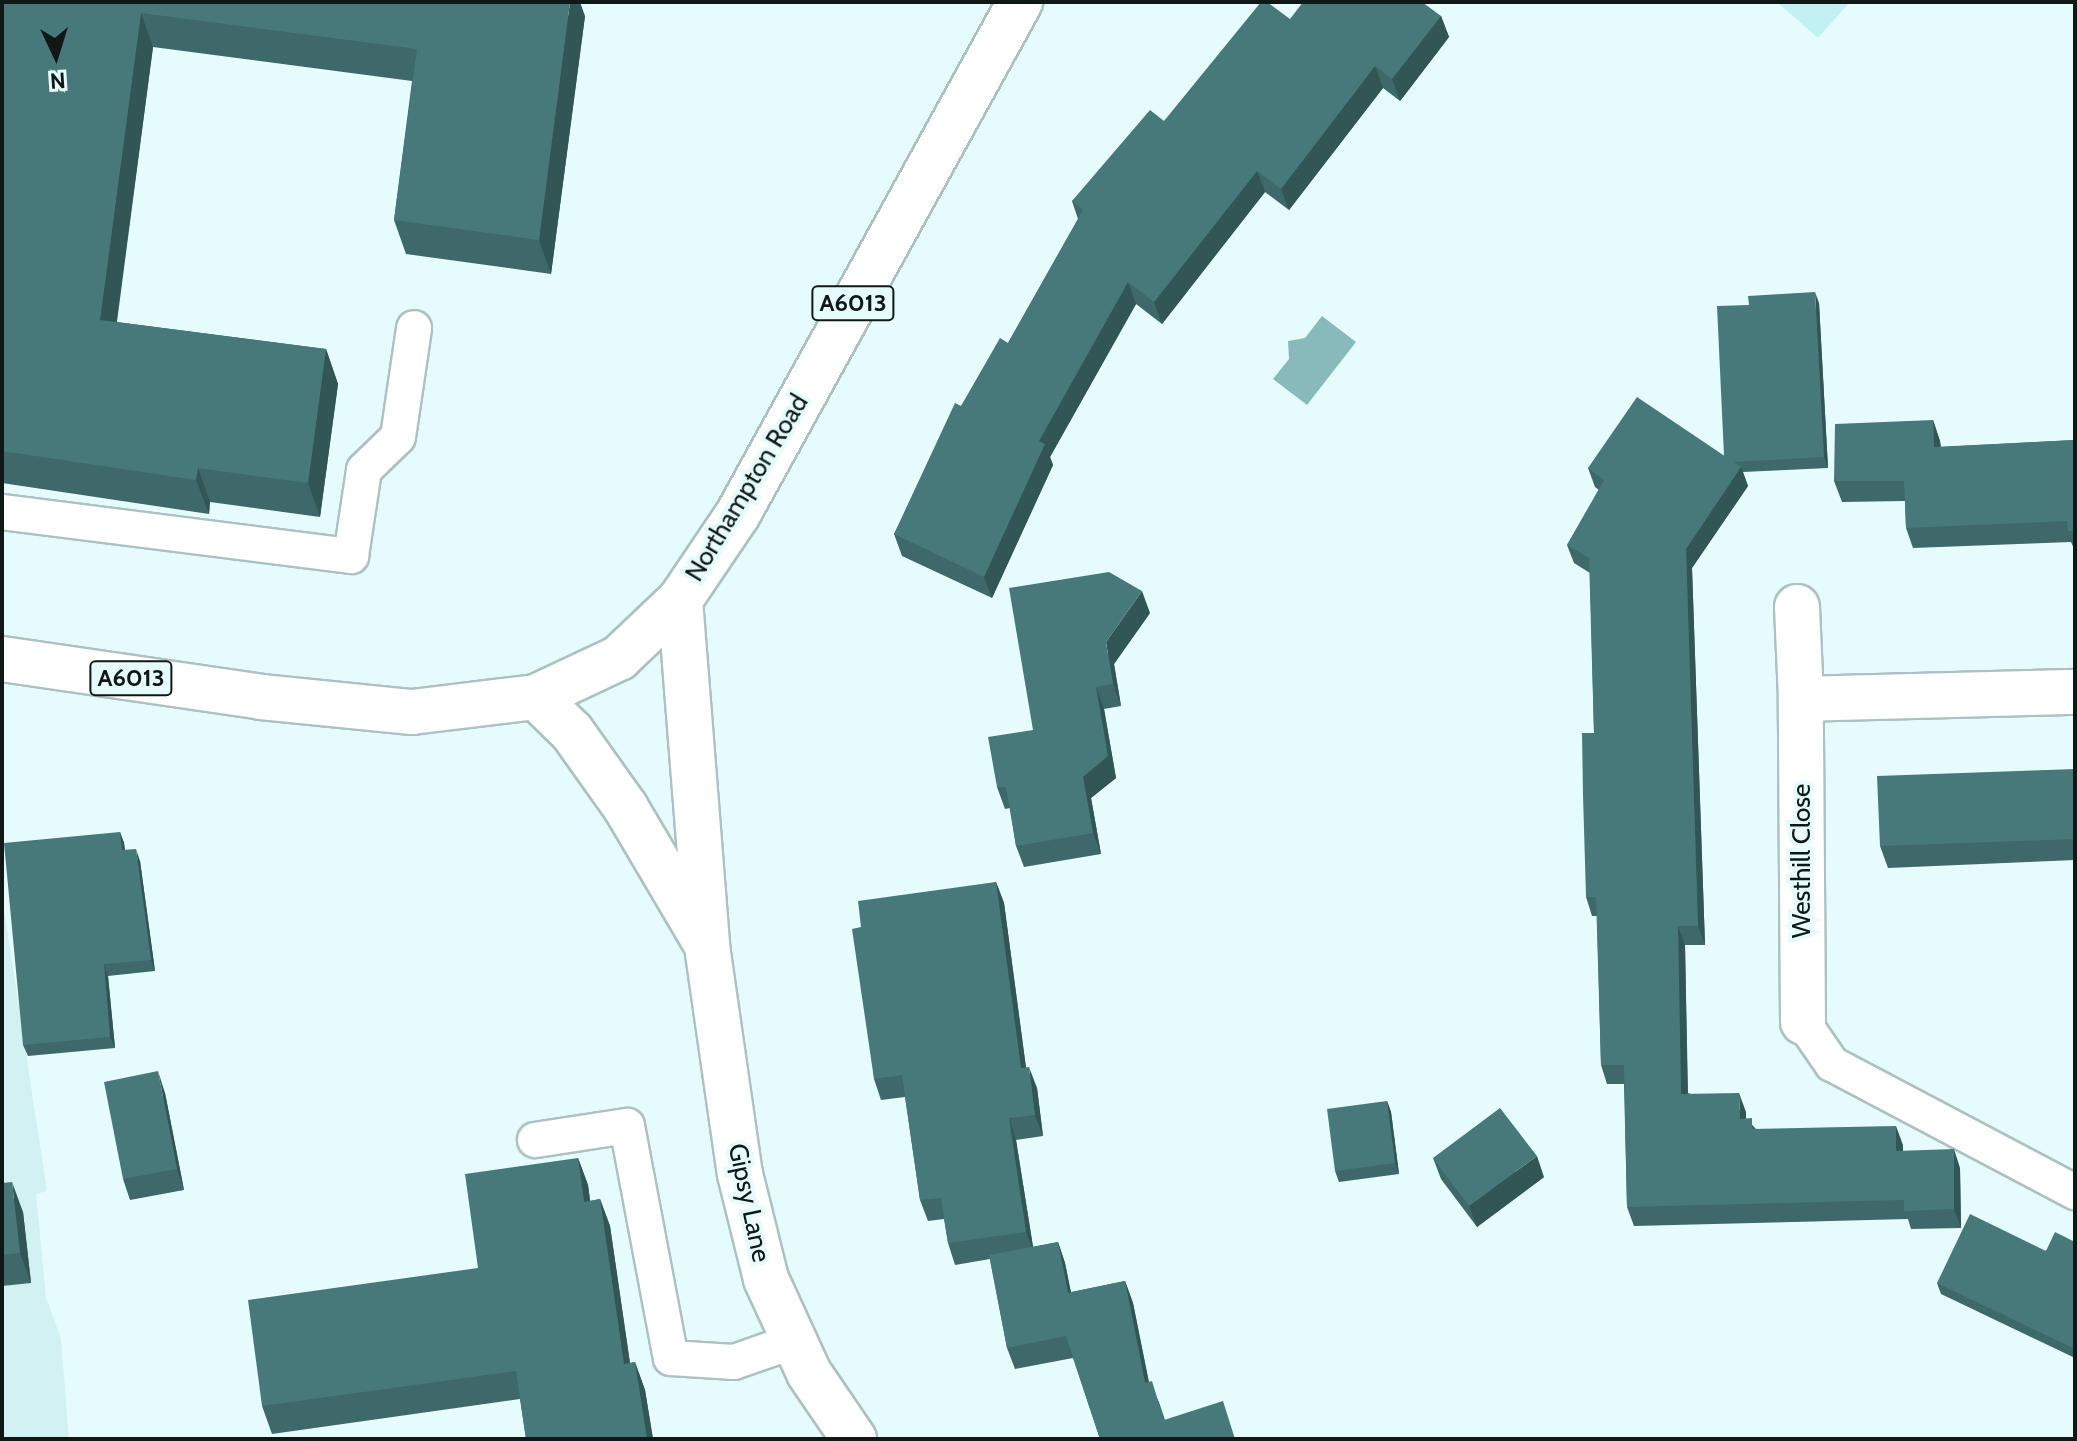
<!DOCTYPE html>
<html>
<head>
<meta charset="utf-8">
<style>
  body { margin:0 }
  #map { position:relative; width:2077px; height:1441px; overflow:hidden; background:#e6fcfc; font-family:Cabin,sans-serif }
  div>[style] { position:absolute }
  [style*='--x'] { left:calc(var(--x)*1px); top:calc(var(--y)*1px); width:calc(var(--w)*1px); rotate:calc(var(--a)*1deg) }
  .built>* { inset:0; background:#d1f1f2 }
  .green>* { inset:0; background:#c1f1f2 }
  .water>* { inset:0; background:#88babb }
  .roads { filter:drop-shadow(2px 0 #acc1c2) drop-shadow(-2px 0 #acc1c2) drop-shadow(0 2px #acc1c2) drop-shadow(0 -2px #acc1c2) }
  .service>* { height:34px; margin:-17px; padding:0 17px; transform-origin:17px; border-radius:17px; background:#fff }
  .minor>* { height:44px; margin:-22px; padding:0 22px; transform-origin:22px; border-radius:22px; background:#fff }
  .secondary>* { height:44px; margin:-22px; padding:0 22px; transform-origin:22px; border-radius:22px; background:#fff }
  .primary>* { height:44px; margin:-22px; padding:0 22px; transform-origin:22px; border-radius:22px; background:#fff }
  .wall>* { inset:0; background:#3e6869 }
  .shaded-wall>* { inset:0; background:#325555 }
  .building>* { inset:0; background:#48797a }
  span { translate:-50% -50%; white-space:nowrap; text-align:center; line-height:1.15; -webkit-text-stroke:8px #e6fcfc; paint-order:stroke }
  .shield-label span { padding:2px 6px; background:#e6fcfc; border:2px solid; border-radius:6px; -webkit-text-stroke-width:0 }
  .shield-label { font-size:24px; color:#101717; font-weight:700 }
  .street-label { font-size:26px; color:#101717 }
  .frame { position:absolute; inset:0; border:4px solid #101717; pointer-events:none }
  .north { position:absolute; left:16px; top:16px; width:80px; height:80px; -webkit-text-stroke:6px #e6fcfc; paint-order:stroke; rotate:176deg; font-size:22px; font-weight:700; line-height:32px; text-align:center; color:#101717 }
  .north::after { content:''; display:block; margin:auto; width:28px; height:36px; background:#101717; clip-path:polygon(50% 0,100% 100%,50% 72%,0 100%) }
</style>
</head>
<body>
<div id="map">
  <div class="built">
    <div style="clip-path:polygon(2px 896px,47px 1191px,36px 1194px,46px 1297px,61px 1339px,69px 1439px,2px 1439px)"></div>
  </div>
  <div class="green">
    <div style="clip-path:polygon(1777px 2px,1850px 2px,1818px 38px)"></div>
  </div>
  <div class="water">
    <div style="clip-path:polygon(1322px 316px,1356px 342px,1307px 405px,1273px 379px,1289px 359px,1288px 341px,1305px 338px)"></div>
  </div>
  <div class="roads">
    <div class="service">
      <div style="--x:2;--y:512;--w:352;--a:7.2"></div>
      <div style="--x:351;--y:556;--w:87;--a:-81.4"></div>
      <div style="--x:364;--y:470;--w:47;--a:-44.1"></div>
      <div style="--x:398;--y:437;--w:110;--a:-81.6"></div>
      <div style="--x:1803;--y:1022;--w:51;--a:55.4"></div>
      <div style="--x:1832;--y:1064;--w:275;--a:27.8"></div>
      <div style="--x:535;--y:1140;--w:93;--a:-8.7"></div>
      <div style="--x:627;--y:1126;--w:236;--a:79.3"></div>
      <div style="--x:671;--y:1358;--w:63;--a:3.6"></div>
      <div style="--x:734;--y:1362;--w:64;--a:-19.3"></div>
    </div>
    <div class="minor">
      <div style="--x:1797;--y:607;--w:92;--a:87.5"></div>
      <div style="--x:1803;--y:1022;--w:323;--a:-90.4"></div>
      <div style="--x:1801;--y:699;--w:274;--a:-1.5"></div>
    </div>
    <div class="secondary">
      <div style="--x:680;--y:600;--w:347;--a:85.5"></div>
      <div style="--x:707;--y:946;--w:230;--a:81.8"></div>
      <div style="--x:740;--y:1174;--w:108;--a:76.1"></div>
      <div style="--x:766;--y:1279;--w:103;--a:65.4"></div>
      <div style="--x:809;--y:1373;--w:80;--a:55.7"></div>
      <div style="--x:536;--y:697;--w:50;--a:44.2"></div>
      <div style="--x:572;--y:732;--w:93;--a:54.6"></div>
      <div style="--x:626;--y:808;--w:150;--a:59.5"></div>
    </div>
    <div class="primary">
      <div style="--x:2;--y:659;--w:262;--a:8.3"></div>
      <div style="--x:261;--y:697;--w:152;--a:5.7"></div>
      <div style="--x:412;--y:712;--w:125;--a:-6.9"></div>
      <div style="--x:536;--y:697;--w:92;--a:-25.2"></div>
      <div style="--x:619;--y:658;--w:84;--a:-43.6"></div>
      <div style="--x:680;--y:600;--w:104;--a:-56"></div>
      <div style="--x:738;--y:514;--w:585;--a:-61.15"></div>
    </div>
  </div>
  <div class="wall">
    <div style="clip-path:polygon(2px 2px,585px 16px,551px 274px,406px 254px,394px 220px,412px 81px,153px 47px,117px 322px,326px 349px,338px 384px,320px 517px,210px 502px,209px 514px,2px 483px)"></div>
    <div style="clip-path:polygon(1441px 16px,1449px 37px,1400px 101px,1383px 88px,1289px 210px,1265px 192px,1162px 324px,1136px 304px,1050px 457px,1053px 465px,992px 598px,902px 556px,894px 534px,961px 406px,1008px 343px,1078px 219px,1072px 201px,1164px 121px,1290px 19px)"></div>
    <div style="clip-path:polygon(1819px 303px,1828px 468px,1743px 472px,1748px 486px,1692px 568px,1705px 945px,1685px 945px,1688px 1093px,1746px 1112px,1746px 1118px,1756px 1129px,1903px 1145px,1903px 1151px,1960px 1168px,1961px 1228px,1911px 1229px,1908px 1219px,1634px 1226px,1627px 1207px,1624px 1084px,1607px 1084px,1601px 1065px,1597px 916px,1592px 916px,1586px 897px,1594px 733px,1590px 573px,1574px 563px,1567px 545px,1599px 490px,1595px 487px,1588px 468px,1724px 456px)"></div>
    <div style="clip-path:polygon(1933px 420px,1940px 441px,1941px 447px,2075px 440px,2075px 551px,2071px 542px,1913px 548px,1906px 528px,1905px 501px,1842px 502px,1834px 481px)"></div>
    <div style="clip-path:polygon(1150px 613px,1114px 664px,1121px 706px,1104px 709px,1116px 778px,1091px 798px,1101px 854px,1024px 867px,1016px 846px,1010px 808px,1005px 809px,997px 787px,1033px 730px)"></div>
    <div style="clip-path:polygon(2075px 769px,2075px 860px,1888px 868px,1880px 846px)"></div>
    <div style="clip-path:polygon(120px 832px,124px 843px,125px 850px,140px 861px,155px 971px,108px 976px,115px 1048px,28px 1056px,23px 1045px)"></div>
    <div style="clip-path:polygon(996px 882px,1004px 903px,1026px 1068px,1037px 1088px,1043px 1136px,1016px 1140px,1033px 1247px,1058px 1242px,1065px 1263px,1071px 1292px,1125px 1281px,1133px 1303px,1149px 1382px,1159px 1402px,1165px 1420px,1231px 1422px,1100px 1439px,1073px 1358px,1015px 1369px,1007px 1348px,990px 1259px,955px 1265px,948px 1243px,944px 1219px,928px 1221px,920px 1200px,905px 1097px,881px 1100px,874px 1079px,861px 927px)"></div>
    <div style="clip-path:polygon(165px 1093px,184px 1190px,130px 1200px,123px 1179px)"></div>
    <div style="clip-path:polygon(1387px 1101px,1391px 1112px,1399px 1174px,1339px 1182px,1335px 1171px)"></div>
    <div style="clip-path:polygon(578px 1158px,588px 1185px,590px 1201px,600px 1199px,610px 1226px,630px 1363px,635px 1362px,645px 1390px,653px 1439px,526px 1439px,520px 1399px,272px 1434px,262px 1406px,478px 1268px)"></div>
    <div style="clip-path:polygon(1433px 1158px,1544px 1177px,1477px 1227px,1441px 1179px)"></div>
    <div style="clip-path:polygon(2px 1183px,23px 1212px,31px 1283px,2px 1286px)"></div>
    <div style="clip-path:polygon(2075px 1242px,2075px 1358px,1941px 1294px,1937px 1283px)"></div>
  </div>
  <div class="shaded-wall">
    <div style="clip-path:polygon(570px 2px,580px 2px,585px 16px,551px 274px,539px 240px)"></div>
    <div style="clip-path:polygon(141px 13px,153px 47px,112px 354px,100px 320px)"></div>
    <div style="clip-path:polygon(1441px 16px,1449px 37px,1400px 101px,1392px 79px)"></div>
    <div style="clip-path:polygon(1375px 66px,1383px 88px,1289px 210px,1281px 189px)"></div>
    <div style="clip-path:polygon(1257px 171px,1265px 192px,1162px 324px,1154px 302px)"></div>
    <div style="clip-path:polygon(1128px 282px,1136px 304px,1050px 457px,1053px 465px,992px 598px,984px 577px,1039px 441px)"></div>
    <div style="clip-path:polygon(1815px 292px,1819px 303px,1828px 468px,1824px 457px)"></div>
    <div style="clip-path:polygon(326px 349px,338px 384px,320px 517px,308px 483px)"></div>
    <div style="clip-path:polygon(1933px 420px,1940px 441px,1942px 468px,1934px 447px)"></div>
    <div style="clip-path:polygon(1741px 467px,1748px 486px,1692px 568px,1705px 945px,1698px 926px,1686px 549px)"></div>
    <div style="clip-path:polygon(198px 468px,210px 502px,209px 514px,196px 480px)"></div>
    <div style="clip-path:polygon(1142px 591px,1150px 613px,1114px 664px,1121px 706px,1113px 684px,1106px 642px)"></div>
    <div style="clip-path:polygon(1096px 687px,1104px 709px,1116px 778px,1091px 798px,1101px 854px,1093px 833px,1083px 777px)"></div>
    <div style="clip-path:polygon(120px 832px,124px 843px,126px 862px,122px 850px)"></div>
    <div style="clip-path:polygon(136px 849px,140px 861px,155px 971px,151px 960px)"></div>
    <div style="clip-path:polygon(996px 882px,1004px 903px,1029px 1090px,1021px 1068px)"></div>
    <div style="clip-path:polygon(1678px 926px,1685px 945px,1688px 1112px,1681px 1094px)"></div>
    <div style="clip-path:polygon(104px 964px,108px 976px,115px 1048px,110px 1037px)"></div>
    <div style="clip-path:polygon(1029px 1067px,1037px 1088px,1043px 1136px,1035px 1115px)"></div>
    <div style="clip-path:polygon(158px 1071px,165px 1093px,184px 1190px,177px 1169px)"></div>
    <div style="clip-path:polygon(1739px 1093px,1746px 1112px,1746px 1138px,1740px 1119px)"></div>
    <div style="clip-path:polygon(1387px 1101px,1391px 1112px,1399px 1174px,1395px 1163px)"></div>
    <div style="clip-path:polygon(1009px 1118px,1016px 1140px,1034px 1253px,1026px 1232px)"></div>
    <div style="clip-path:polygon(1896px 1126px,1903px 1145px,1903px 1170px,1896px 1151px)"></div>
    <div style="clip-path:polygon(1954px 1149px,1960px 1168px,1961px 1228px,1954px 1209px)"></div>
    <div style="clip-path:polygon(1537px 1156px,1544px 1177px,1477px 1227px,1469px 1206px)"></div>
    <div style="clip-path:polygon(578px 1158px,588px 1185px,594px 1229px,584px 1202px)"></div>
    <div style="clip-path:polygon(12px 1182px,23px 1212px,31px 1283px,20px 1253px)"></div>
    <div style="clip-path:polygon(600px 1199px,610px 1226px,634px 1391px,624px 1364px)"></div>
    <div style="clip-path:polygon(1058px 1242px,1065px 1263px,1075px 1314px,1068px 1293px)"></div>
    <div style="clip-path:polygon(1125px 1281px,1133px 1303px,1153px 1404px,1145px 1383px)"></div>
    <div style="clip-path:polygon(635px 1362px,645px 1390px,653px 1439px,647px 1439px)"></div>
  </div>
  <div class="building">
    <div style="clip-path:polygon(2px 2px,570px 2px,539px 240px,394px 220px,417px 49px,141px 13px,100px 320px,326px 349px,308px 483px,198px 468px,196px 480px,2px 451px)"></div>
    <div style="clip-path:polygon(1261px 2px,1267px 2px,1290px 19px,1303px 2px,1422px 2px,1441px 16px,1392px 79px,1375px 66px,1281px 189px,1257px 171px,1154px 302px,1128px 282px,1039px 441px,1045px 444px,984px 577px,894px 534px,955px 403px,961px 406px,1000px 338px,1008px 343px,1083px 210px,1072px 201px,1150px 110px,1164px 121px)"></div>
    <div style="clip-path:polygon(1815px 292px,1824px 457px,1733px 462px,1724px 456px,1717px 306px,1749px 305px,1748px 296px)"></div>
    <div style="clip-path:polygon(1637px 397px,1741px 467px,1686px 549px,1698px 926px,1678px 926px,1681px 1094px,1739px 1093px,1740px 1119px,1752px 1118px,1752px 1129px,1896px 1126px,1896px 1151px,1954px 1149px,1954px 1209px,1904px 1211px,1904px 1200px,1627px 1207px,1624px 1065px,1601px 1065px,1596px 897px,1586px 897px,1583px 795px,1582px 733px,1594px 733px,1589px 558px,1567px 545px,1604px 480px,1588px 468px)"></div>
    <div style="clip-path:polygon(1933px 420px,1934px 447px,2075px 440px,2075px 531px,2068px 531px,2067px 521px,1906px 528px,1904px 481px,1834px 481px,1835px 424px)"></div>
    <div style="clip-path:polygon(1109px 572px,1142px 591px,1106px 642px,1113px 684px,1096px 687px,1108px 756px,1083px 777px,1093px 833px,1016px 846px,1006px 787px,997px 787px,988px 737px,1033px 730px,1009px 588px)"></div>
    <div style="clip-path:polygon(2075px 769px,2075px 839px,1880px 846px,1877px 776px)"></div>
    <div style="clip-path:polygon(120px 832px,122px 850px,136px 849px,151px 960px,104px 964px,110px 1037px,23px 1045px,4px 843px)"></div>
    <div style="clip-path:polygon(996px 882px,1021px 1068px,1029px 1067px,1035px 1115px,1009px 1118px,1026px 1232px,948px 1243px,941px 1198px,920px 1200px,902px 1075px,874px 1079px,852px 929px,861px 927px,858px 901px)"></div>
    <div style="clip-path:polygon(158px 1071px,177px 1169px,123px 1179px,104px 1082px)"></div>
    <div style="clip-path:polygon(1387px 1101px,1395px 1163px,1335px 1171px,1327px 1109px)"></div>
    <div style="clip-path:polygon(1500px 1108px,1537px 1156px,1469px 1206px,1433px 1158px)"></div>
    <div style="clip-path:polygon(578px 1158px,584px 1202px,600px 1199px,624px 1364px,635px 1362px,647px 1439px,526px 1439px,516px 1371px,262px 1406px,248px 1300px,478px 1268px,465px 1174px)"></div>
    <div style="clip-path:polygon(12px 1182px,20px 1253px,2px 1255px,2px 1183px)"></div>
    <div style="clip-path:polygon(1970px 1214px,2046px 1251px,2055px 1232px,2075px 1242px,2075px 1349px,1937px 1283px)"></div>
    <div style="clip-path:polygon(1058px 1242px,1068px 1293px,1125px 1281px,1145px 1383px,1152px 1381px,1164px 1420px,1223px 1401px,1235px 1439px,1100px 1439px,1066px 1336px,1007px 1348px,989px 1255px)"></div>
  </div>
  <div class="shield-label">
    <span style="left:853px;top:303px">A6013</span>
    <span style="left:131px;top:678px">A6013</span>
  </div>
  <div class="street-label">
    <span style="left:747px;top:488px;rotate:-59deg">Northampton Road</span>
    <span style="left:1802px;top:861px;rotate:-90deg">Westhill Close</span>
    <span style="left:749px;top:1203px;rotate:78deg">Gipsy Lane</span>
  </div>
  <div class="frame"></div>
  <div class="north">N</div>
</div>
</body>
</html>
